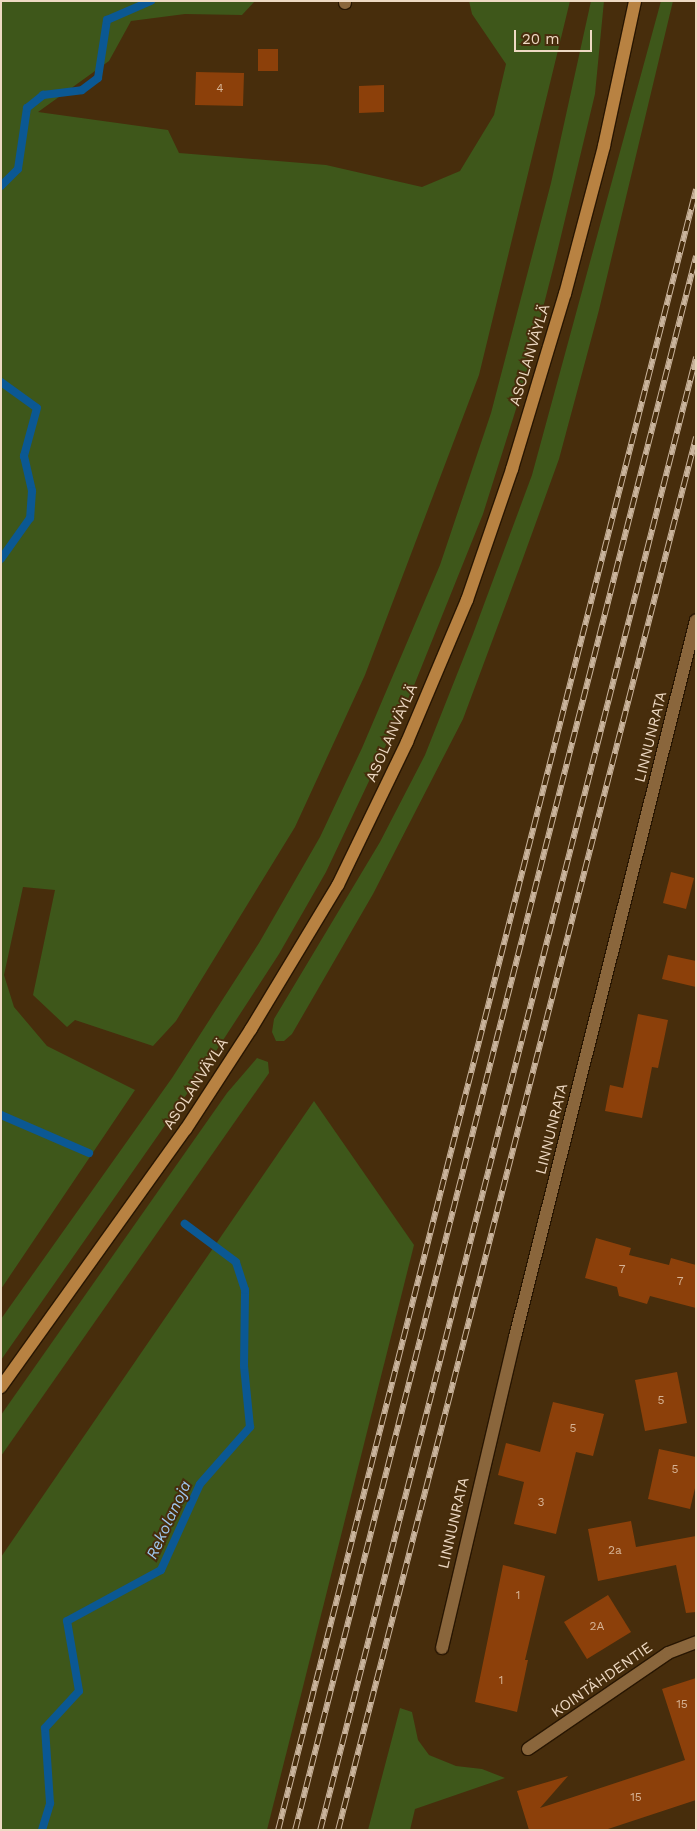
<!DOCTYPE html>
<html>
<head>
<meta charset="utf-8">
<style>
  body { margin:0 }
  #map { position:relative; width:697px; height:1831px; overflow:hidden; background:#472d0c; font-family:"Work Sans",sans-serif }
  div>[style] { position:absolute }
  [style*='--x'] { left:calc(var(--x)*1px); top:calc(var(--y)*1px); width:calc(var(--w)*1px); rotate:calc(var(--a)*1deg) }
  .green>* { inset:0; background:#3e571a }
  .stream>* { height:8px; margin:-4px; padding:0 4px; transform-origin:4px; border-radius:4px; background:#0b5893 }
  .building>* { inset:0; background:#8c400a }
  .roads { filter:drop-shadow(1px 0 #281602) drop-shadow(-1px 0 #281602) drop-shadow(0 1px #281602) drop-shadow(0 -1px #281602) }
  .minor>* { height:12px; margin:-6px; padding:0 6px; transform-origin:6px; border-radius:6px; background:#8a663c }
  .major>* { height:12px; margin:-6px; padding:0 6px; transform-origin:6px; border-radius:6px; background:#b88242 }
  .rail>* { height:5.5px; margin-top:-2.75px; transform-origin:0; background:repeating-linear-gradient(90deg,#472d0c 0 11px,#cab49c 0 22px); box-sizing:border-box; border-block:1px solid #cab49c }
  span { translate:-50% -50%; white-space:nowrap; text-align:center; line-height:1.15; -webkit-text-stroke:4px #472d0c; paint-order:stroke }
  .number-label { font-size:12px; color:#d6b395 }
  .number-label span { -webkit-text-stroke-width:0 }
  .street-label { font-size:15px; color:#eed9c3 }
  .water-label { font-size:16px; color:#9fc7ef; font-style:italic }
  .frame { position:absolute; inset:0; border:2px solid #eed9c3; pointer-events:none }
  .scale { position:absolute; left:514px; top:30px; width:78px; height:22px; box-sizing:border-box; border:2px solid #eed9c3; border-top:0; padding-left:6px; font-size:15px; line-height:18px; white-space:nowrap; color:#eed9c3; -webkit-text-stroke:4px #472d0c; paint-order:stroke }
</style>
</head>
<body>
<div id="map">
  <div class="green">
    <div style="clip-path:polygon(1px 1px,255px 1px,242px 15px,185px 14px,131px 21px,109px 61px,38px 112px,168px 130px,179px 153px,326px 165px,422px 187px,460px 171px,494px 115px,506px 64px,472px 14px,469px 1px,570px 1px,479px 375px,365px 675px,295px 827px,176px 1021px,153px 1046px,75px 1020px,67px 1027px,33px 995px,55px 890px,23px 887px,4px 975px,14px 1007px,47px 1046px,135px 1090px,1px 1289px)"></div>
    <div style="clip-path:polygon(591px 1px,604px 1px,595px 94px,556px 257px,522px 390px,483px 514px,413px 688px,326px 872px,279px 954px,203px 1071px,1px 1360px,1px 1319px,172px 1078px,259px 943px,320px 837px,362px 748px,440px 565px,491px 413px,551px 183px)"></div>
    <div style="clip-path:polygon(661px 1px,673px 1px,599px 310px,559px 459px,522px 561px,463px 719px,373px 894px,292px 1034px,284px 1041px,276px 1041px,272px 1032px,274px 1019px,380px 842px,425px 755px,473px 634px,532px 475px)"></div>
    <div style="clip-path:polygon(257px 1058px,268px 1062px,269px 1073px,1px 1456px,1px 1415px,227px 1093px)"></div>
    <div style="clip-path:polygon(314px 1101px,414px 1245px,267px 1830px,1px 1830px,1px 1557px)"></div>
    <div style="clip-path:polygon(400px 1708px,412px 1712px,418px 1740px,429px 1755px,456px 1766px,482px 1769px,505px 1778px,415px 1809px,410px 1830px,368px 1830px)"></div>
  </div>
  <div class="stream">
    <div style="--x:1;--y:186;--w:24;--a:-45"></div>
    <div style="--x:18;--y:169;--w:62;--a:-81.6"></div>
    <div style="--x:27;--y:108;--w:21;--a:-39"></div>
    <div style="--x:43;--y:95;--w:39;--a:-7"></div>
    <div style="--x:82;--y:90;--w:20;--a:-37"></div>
    <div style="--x:98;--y:78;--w:59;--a:-81.2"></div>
    <div style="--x:107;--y:20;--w:48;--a:-23.4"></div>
    <div style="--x:1;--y:382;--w:44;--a:35.8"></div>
    <div style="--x:37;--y:408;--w:50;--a:105.2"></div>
    <div style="--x:24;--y:456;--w:36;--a:77"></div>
    <div style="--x:32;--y:491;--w:27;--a:94"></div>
    <div style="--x:30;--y:518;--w:50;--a:125.3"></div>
    <div style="--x:1;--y:1115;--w:96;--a:23.4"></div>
    <div style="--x:42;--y:1830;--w:28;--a:-73"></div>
    <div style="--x:50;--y:1803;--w:75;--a:-93.8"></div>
    <div style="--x:45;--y:1728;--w:50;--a:-47.4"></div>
    <div style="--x:79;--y:1691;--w:71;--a:-99.7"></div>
    <div style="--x:67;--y:1621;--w:107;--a:-28.5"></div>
    <div style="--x:161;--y:1570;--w:94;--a:-65.6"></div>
    <div style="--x:200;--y:1484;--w:76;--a:-48.7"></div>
    <div style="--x:250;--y:1427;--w:61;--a:-95.6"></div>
    <div style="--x:244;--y:1366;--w:76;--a:-89.2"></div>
    <div style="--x:245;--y:1290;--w:29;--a:-108"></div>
    <div style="--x:236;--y:1262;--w:64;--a:-143.3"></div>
  </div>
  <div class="building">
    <div style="clip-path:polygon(258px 49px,278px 49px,278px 71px,258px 71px)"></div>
    <div style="clip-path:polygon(196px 72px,244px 73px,243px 106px,195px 105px)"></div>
    <div style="clip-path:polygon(384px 85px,384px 112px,359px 113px,359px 86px)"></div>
    <div style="clip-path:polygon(671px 872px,694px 878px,686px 909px,663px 903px)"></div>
    <div style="clip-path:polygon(668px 955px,696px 961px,696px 987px,662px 979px)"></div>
    <div style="clip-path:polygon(638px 1014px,668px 1020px,658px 1068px,652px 1067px,642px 1118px,605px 1111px,610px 1085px,623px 1088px)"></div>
    <div style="clip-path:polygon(596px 1238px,631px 1248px,629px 1255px,669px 1265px,671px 1258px,696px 1265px,696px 1308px,650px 1296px,647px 1304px,619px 1296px,617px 1287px,585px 1278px)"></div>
    <div style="clip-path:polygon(677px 1372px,687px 1423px,645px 1431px,635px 1380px)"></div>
    <div style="clip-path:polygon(553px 1402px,604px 1414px,593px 1456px,576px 1452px,556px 1534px,514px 1524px,524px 1482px,498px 1475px,506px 1443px,540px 1452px)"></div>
    <div style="clip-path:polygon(659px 1449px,696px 1457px,696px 1484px,690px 1509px,648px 1499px)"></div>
    <div style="clip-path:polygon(631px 1521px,636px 1547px,696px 1536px,696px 1612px,686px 1613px,676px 1565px,598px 1581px,588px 1529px)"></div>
    <div style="clip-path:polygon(503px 1565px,545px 1576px,525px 1660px,528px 1660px,517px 1712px,475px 1702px)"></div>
    <div style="clip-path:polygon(608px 1595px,631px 1632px,587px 1659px,564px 1622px)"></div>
    <div style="clip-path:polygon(696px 1678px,696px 1800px,605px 1830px,529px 1830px,517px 1791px,568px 1776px,540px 1808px,685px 1760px,662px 1689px)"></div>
  </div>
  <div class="roads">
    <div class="minor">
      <div style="--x:345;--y:3;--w:2;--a:-90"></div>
      <div style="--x:442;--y:1648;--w:319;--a:-76.8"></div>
      <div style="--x:515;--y:1337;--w:739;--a:-75.83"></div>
      <div style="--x:528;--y:1749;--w:170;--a:-34.4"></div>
      <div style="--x:668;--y:1653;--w:30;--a:-21"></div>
    </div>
    <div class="major">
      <div style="--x:1;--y:1387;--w:317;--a:-54.4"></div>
      <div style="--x:186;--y:1129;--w:119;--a:-57"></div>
      <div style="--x:251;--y:1029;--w:168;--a:-58.9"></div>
      <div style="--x:338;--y:885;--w:159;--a:-64.2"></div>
      <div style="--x:407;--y:742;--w:154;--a:-67.1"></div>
      <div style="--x:467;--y:600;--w:139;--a:-71"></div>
      <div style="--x:512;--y:469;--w:183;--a:-73.2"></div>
      <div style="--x:565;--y:294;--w:153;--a:-75.2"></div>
      <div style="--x:604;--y:146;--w:148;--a:-77.9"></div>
    </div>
  </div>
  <div class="rail">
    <div style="--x:278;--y:1830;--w:1693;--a:-75.71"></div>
    <div style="--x:295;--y:1830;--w:1624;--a:-75.71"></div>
    <div style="--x:320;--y:1830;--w:1520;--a:-75.68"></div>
    <div style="--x:338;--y:1830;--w:1438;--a:-75.59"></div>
  </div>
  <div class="number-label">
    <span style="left:220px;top:89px">4</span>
    <span style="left:622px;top:1270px">7</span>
    <span style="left:680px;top:1282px">7</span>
    <span style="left:661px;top:1401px">5</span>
    <span style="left:573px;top:1429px">5</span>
    <span style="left:675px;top:1470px">5</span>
    <span style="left:541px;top:1503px">3</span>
    <span style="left:615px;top:1551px">2a</span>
    <span style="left:518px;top:1596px">1</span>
    <span style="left:597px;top:1627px">2A</span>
    <span style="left:501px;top:1681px">1</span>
    <span style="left:682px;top:1705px">15</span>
    <span style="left:636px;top:1798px">15</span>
  </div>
  <div class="street-label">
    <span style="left:530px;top:355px;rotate:-73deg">ASOLANVÄYLÄ</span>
    <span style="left:392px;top:733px;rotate:-66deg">ASOLANVÄYLÄ</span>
    <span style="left:651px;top:737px;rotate:-76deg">LINNUNRATA</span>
    <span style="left:196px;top:1084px;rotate:-57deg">ASOLANVÄYLÄ</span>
    <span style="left:552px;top:1129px;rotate:-76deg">LINNUNRATA</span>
    <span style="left:454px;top:1523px;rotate:-77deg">LINNUNRATA</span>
    <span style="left:602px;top:1680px;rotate:-35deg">KOINTÄHDENTIE</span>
  </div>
  <div class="water-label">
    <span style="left:169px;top:1520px;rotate:-65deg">Rekolanoja</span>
  </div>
  <div class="frame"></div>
  <div class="scale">20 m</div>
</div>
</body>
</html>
